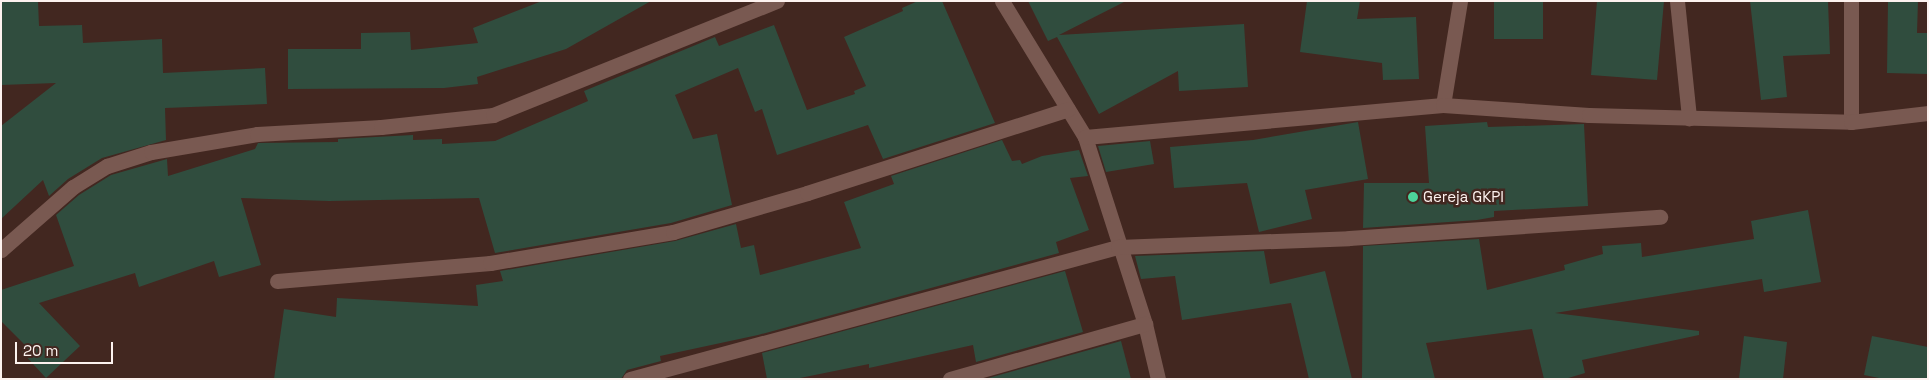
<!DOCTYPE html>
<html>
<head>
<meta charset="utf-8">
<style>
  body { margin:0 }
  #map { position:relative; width:1929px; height:380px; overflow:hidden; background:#422720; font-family:"Space Grotesk",sans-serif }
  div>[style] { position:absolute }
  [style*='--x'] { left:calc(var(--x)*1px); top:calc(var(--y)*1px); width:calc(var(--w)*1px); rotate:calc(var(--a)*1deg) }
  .building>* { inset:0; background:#304d3e }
  .street>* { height:15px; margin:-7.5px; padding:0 7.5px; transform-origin:7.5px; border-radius:7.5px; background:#795951 }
  .dots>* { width:14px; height:14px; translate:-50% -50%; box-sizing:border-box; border:2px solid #422720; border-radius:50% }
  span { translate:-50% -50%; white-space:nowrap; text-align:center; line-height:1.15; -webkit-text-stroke:5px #422720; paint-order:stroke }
  .poi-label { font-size:15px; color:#fdf2ef }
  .left { translate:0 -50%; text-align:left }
  .frame { position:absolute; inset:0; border:2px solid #fdf2ef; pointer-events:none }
  .scale { position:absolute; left:15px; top:342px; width:98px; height:22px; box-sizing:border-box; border:2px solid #fdf2ef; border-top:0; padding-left:6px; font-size:15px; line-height:18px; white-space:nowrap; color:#fdf2ef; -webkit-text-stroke:4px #422720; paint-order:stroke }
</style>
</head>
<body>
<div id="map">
  <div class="building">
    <div style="clip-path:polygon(1px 1px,38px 1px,39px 26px,82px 25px,83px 43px,162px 39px,163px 73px,265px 68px,267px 104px,165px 108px,166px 140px,102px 158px,68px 179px,49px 196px,43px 180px,1px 219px,1px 126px,56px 83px,1px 85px)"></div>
    <div style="clip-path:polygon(542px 1px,651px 1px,566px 49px,477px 77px,478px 84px,444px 88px,288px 89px,288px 49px,361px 49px,361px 33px,410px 32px,411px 50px,478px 43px,473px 28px)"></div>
    <div style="clip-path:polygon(918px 1px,942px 1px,995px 123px,883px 159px,868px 125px,777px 155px,762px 109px,755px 112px,738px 68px,675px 95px,693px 139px,717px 134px,732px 205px,671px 223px,495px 253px,479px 198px,329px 201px,241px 198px,261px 265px,219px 277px,214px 261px,139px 287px,135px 273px,39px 303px,80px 346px,46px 378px,22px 352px,27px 347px,1px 321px,1px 290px,74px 266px,56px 215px,79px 195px,111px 175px,167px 159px,168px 176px,255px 149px,258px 143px,338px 142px,338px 139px,413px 135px,413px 140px,442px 139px,442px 144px,495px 141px,588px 101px,584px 91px,715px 37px,719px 46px,774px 25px,807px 110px,855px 94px,854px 91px,866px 86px,844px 37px,903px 11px,902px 8px)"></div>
    <div style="clip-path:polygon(1028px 1px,1126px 1px,1059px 35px,1244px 24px,1248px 87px,1179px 91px,1178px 71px,1099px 114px,1057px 37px,1048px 41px)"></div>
    <div style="clip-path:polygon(1307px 1px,1360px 1px,1357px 19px,1416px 17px,1419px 79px,1383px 80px,1382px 63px,1300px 52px)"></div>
    <div style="clip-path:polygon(1494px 1px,1543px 1px,1543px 39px,1494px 39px)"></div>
    <div style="clip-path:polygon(1597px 1px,1664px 1px,1657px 80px,1591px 75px)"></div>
    <div style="clip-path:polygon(1750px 1px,1828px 1px,1830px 54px,1783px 56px,1787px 97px,1761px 100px)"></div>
    <div style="clip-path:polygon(1888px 1px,1918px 1px,1917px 33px,1928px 33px,1928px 74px,1887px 73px)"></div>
    <div style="clip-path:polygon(1358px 122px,1368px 179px,1305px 190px,1312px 219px,1259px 232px,1247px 183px,1174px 188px,1170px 147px,1253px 140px)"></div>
    <div style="clip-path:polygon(1487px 122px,1488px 127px,1584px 124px,1588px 206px,1494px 211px,1494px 217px,1477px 220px,1363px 228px,1364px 183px,1429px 183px,1425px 126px)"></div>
    <div style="clip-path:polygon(1002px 140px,1012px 161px,1020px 160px,1022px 164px,1042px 156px,1079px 150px,1088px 176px,1070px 178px,1089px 230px,1056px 242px,1059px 253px,758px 335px,660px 356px,661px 361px,627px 370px,621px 379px,274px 379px,284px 309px,336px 317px,337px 298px,478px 306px,476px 285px,503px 281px,500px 271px,675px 241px,736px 224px,741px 248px,754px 245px,760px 275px,861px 248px,844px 202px,894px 184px,891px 176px)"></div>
    <div style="clip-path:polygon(1150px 141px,1154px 164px,1106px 172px,1098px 146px)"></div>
    <div style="clip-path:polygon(1808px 210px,1821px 282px,1764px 292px,1762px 279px,1555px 313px,1699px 331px,1699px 335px,1582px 360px,1585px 373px,1565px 379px,1544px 379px,1532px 329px,1426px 343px,1435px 379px,1362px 379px,1363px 246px,1479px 239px,1487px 290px,1565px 270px,1564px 265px,1603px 254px,1602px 246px,1641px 243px,1642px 257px,1754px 239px,1751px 221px)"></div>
    <div style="clip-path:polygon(1264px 251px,1270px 284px,1325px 271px,1352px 379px,1309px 379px,1291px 303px,1182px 320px,1175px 276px,1141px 279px,1135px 256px)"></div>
    <div style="clip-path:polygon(1065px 271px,1083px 332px,976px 362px,973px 345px,869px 368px,869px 364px,795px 379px,767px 379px,762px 353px)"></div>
    <div style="clip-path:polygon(1744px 336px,1787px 342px,1783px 379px,1739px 379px)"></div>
    <div style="clip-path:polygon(1872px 336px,1928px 347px,1928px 379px,1884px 379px,1864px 375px)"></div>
    <div style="clip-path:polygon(1121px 341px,1131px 379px,985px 379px)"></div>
  </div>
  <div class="street">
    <div style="--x:1002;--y:1;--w:159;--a:58.6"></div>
    <div style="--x:1085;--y:137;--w:196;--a:72.2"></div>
    <div style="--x:1145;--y:324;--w:57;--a:76.7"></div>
    <div style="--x:1677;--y:1;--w:118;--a:84.1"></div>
    <div style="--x:1851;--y:1;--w:121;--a:90"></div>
    <div style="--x:1443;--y:105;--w:105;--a:-80.7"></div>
    <div style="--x:1085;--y:137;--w:359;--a:-5.1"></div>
    <div style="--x:1443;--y:105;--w:146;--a:3.9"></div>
    <div style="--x:1589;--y:115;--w:262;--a:1.5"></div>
    <div style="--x:1851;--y:122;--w:78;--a:-6.7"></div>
    <div style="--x:1;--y:250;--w:96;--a:-41.2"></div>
    <div style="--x:73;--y:187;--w:40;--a:-32"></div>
    <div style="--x:107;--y:166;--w:46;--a:-17.7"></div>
    <div style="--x:151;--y:152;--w:108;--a:-9.6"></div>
    <div style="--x:257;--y:134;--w:124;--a:-3.2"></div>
    <div style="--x:381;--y:127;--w:113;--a:-6.1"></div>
    <div style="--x:493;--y:115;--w:306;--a:-21.9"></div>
    <div style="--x:277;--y:281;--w:214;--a:-4.8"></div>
    <div style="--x:490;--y:263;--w:186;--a:-9.6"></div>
    <div style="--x:673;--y:232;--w:140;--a:-16.2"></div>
    <div style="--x:807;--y:193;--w:274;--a:-17.8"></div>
    <div style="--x:630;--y:379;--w:506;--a:-15.14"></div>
    <div style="--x:1118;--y:247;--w:231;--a:-2.2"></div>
    <div style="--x:1349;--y:238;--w:312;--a:-3.9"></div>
    <div style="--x:950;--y:379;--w:203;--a:-15.8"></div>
  </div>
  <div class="dots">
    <div style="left:1413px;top:197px;background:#4dd39a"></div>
  </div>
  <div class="poi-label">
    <span class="left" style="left:1423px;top:197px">Gereja GKPI</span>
  </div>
  <div class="frame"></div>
  <div class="scale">20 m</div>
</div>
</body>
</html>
